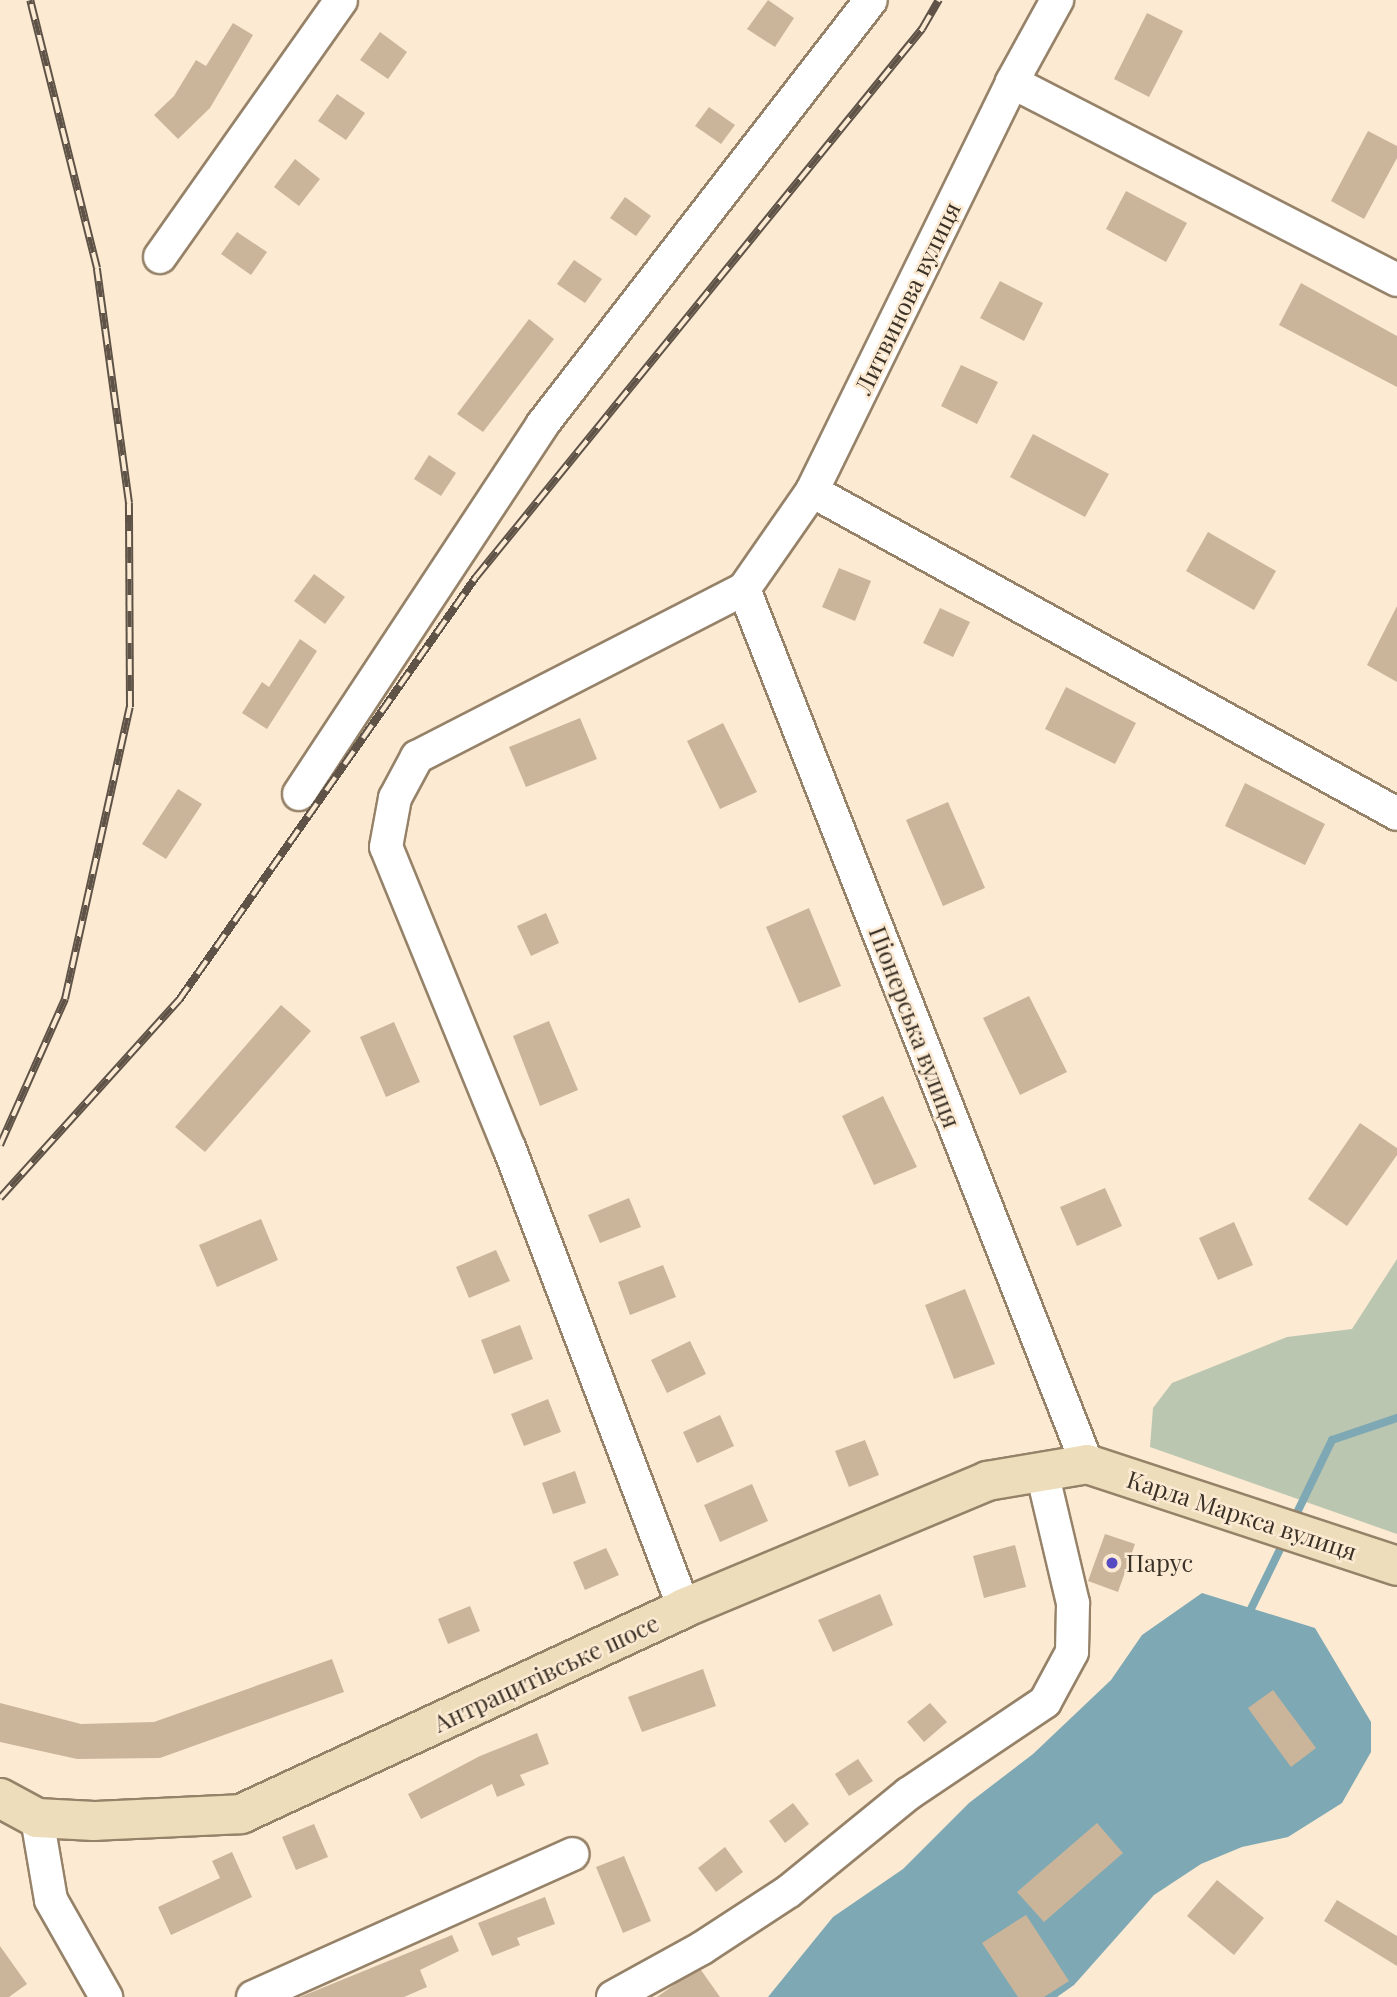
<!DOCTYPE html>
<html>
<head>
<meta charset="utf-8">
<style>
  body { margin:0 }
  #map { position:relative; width:1397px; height:1997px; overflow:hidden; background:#fcead3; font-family:"Playfair Display",serif }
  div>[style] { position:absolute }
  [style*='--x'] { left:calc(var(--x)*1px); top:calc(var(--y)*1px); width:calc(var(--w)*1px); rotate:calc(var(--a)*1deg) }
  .green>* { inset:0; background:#bbc6b0 }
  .water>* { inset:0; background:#7ea9b4 }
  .stream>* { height:8px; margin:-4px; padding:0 4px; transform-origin:4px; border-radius:4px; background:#7ea9b4 }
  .building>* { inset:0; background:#cbb59a }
  .roads { filter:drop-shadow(2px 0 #968268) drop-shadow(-2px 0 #968268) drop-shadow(0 2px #968268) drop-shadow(0 -2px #968268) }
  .street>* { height:32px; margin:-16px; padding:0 16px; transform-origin:16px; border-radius:16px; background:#fff }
  .secondary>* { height:38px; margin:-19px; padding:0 19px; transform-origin:19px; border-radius:19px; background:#edddbb }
  .rail>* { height:8px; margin-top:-4px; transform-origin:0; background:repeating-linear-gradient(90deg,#fcead3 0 16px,#5e5346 0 32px); box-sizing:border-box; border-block:2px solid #5e5346 }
  .dots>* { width:19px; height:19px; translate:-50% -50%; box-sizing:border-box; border:4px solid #fcead3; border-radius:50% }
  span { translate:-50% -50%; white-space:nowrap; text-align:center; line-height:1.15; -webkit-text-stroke:5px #fcead3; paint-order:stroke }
  .street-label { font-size:24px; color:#3a3126 }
  .poi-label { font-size:24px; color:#3a3126 }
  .left { translate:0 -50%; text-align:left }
</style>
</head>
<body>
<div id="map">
  <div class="green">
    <div style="clip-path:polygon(1397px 1259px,1397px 1534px,1150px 1447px,1153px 1408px,1172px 1383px,1287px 1337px,1352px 1329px)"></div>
  </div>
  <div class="water">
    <div style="clip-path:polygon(1202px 1593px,1315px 1628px,1371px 1722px,1371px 1752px,1342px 1803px,1288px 1837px,1242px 1847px,1201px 1864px,1154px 1895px,1074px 1985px,1057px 1997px,768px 1997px,833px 1917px,903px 1869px,969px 1803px,1033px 1754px,1111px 1680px,1142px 1635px)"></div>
  </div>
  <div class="stream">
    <div style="--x:1293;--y:1521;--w:90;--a:-64.3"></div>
    <div style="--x:1332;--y:1440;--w:69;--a:-18.7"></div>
    <div style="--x:1248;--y:1615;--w:85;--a:-64"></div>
  </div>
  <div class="building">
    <div style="clip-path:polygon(768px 0,794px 18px,775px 47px,747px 29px)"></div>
    <div style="clip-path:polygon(1147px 13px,1183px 31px,1149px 97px,1114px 79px)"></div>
    <div style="clip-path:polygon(233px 23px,253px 35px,210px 108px,178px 139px,154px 115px,174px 96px,196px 60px,206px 66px)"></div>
    <div style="clip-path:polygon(380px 32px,407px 52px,388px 79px,360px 60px)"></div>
    <div style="clip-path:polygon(337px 94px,365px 113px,346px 140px,318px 121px)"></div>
    <div style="clip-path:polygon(709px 107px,735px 125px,721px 144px,695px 126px)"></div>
    <div style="clip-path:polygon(1368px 131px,1397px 146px,1397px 158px,1364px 219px,1331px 201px)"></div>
    <div style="clip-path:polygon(295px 159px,320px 179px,299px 206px,274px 187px)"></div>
    <div style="clip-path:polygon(1126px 191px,1187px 223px,1166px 262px,1106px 229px)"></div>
    <div style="clip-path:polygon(625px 197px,651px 216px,636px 236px,610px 218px)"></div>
    <div style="clip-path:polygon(237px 232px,267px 252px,251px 275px,221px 254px)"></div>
    <div style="clip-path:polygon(574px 260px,602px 279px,585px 303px,557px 284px)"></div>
    <div style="clip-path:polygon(1000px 281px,1043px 303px,1024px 341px,980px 318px)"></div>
    <div style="clip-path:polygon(1301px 283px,1397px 336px,1397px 387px,1279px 325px)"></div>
    <div style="clip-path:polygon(529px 319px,554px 339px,483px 432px,457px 414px)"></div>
    <div style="clip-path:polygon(961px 365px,998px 382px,977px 424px,941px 406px)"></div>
    <div style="clip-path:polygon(1033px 434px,1109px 474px,1085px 517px,1010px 477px)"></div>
    <div style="clip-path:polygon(429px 455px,456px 473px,441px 496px,414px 479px)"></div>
    <div style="clip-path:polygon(1208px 532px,1276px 571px,1254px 610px,1186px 571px)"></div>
    <div style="clip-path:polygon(839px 568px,871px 581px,855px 621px,822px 607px)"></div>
    <div style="clip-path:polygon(314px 574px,345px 597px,325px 624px,294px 601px)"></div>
    <div style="clip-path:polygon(1397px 606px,1397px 682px,1367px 665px)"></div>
    <div style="clip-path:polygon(940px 608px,970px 622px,953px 657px,923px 643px)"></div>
    <div style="clip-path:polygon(300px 639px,317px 651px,267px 729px,242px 713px,262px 682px,269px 687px)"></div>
    <div style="clip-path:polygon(1066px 687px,1136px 723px,1115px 764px,1045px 729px)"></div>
    <div style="clip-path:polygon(580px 718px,597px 759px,526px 787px,509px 747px)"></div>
    <div style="clip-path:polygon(723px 723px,757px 792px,720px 809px,687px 741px)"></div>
    <div style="clip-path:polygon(1245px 783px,1325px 824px,1305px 865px,1225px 826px)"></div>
    <div style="clip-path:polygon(178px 789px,202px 804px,166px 859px,142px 844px)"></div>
    <div style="clip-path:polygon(948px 802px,985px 888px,943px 906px,906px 820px)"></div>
    <div style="clip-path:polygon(809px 908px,841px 986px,799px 1003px,766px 927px)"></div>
    <div style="clip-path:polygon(546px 913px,559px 943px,531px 956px,517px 926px)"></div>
    <div style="clip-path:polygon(1029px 996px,1067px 1072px,1020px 1095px,983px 1018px)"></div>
    <div style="clip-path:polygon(281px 1005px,311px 1031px,205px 1152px,175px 1127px)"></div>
    <div style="clip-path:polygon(549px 1021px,578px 1090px,540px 1106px,513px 1036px)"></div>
    <div style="clip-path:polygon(394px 1022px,420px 1082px,386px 1097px,360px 1037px)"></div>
    <div style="clip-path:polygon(883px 1096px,917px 1167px,874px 1185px,842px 1116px)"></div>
    <div style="clip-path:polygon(1360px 1123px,1397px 1148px,1397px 1155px,1347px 1226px,1308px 1199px)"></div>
    <div style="clip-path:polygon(1105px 1188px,1122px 1226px,1077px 1246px,1060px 1207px)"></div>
    <div style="clip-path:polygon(629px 1198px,641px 1227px,600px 1243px,588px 1215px)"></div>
    <div style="clip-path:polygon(261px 1219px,278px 1260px,217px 1287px,199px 1245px)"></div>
    <div style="clip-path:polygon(1234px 1222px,1253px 1265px,1218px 1280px,1199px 1238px)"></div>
    <div style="clip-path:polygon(496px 1250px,510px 1281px,469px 1298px,456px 1267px)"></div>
    <div style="clip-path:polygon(663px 1265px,676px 1297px,630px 1315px,618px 1282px)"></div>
    <div style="clip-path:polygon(965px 1289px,995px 1364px,954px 1379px,925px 1305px)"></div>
    <div style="clip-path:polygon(520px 1325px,533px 1359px,494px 1374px,481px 1340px)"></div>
    <div style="clip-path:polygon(690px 1341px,706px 1374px,667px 1393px,651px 1360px)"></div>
    <div style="clip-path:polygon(548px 1399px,561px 1432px,524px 1446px,511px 1414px)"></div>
    <div style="clip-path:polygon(720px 1415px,734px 1446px,697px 1463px,683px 1432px)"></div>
    <div style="clip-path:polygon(865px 1440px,879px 1475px,849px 1487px,835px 1451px)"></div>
    <div style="clip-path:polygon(575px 1471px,586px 1503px,553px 1514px,542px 1483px)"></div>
    <div style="clip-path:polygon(752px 1484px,768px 1521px,720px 1542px,704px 1505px)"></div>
    <div style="clip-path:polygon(1105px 1534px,1135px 1544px,1118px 1592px,1088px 1581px)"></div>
    <div style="clip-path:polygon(1015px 1545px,1026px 1587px,984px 1598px,973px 1556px)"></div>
    <div style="clip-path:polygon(606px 1548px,619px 1575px,585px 1590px,573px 1562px)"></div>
    <div style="clip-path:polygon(880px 1594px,893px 1625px,833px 1652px,818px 1620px)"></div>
    <div style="clip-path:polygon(470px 1606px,480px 1631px,448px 1644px,438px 1619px)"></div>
    <div style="clip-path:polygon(332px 1659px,344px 1692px,160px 1758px,77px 1759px,0 1742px,0 1703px,81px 1724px,154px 1722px)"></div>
    <div style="clip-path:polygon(703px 1669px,716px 1706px,642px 1732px,628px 1697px)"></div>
    <div style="clip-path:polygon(1273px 1690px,1316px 1748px,1291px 1767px,1248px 1708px)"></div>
    <div style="clip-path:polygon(930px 1703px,947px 1722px,924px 1742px,907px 1722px)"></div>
    <div style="clip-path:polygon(537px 1733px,549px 1764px,520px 1775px,525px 1785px,497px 1797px,492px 1784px,421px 1819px,408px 1794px,480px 1756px)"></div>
    <div style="clip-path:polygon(858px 1759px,873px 1781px,849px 1796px,835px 1774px)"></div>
    <div style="clip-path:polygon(793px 1803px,809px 1824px,785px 1843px,769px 1821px)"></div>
    <div style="clip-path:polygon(1097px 1823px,1123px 1853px,1044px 1922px,1017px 1892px)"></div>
    <div style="clip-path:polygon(314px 1824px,328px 1857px,296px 1870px,282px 1837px)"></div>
    <div style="clip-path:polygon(725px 1847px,743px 1872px,716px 1892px,698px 1868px)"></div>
    <div style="clip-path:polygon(232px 1852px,252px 1897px,171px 1935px,158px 1907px,220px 1878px,212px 1861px)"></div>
    <div style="clip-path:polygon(624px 1856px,651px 1921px,623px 1933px,596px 1867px)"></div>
    <div style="clip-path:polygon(1217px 1880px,1264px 1918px,1234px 1955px,1187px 1916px)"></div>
    <div style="clip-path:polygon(545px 1897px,555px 1924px,517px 1938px,520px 1945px,492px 1956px,478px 1923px)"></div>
    <div style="clip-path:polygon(1337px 1900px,1397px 1936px,1397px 1966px,1324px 1921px)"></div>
    <div style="clip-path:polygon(1026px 1915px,1069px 1981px,1044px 1997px,1018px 1997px,982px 1943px)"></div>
    <div style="clip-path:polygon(452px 1935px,459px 1951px,420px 1970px,427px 1987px,404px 1997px,300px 1997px)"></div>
    <div style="clip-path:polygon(0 1946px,27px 1984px,9px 1997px,0 1997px)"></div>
    <div style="clip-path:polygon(701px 1970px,720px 1997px,657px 1997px,678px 1982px)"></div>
  </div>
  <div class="roads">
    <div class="street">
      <div style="--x:1012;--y:82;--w:433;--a:27.2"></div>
      <div style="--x:160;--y:257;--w:314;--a:-54.8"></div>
      <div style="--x:812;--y:491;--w:668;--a:28.9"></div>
      <div style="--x:744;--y:589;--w:940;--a:68.59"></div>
      <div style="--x:299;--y:794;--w:442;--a:-56.6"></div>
      <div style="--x:542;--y:425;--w:537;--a:-52.26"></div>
      <div style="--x:684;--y:1608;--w:492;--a:-110.8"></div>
      <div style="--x:509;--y:1148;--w:325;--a:-112.2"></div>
      <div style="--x:386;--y:847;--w:50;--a:-79.6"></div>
      <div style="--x:395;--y:798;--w:47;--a:-61.8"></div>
      <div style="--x:417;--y:757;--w:368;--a:-27.2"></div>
      <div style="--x:744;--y:589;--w:119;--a:-55.2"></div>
      <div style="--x:812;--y:491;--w:455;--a:-63.9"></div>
      <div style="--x:1012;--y:82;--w:94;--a:-61.2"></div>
      <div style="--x:37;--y:1818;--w:83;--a:80.3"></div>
      <div style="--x:51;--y:1900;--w:112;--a:60.4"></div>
      <div style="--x:253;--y:1997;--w:350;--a:-24.1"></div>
      <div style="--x:613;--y:1997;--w:102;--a:-28.8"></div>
      <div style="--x:702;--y:1948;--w:104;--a:-33.2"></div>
      <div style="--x:789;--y:1891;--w:154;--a:-39.2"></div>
      <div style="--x:908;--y:1794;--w:165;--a:-33.9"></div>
      <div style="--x:1045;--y:1702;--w:57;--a:-61.6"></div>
      <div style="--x:1072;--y:1652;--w:49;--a:-88.8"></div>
      <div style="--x:1073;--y:1603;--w:135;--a:-103.3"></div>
    </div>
    <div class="secondary">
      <div style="--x:0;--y:1798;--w:42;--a:28.4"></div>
      <div style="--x:37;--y:1818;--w:57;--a:3"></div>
      <div style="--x:94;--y:1821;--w:147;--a:-2.7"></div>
      <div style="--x:241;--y:1814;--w:489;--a:-24.9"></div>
      <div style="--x:684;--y:1608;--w:329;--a:-22.7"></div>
      <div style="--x:987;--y:1481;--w:101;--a:-9.6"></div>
      <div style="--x:1087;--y:1464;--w:326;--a:18.2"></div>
    </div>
  </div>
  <div class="rail">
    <div style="--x:0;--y:1145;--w:160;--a:-66"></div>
    <div style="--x:65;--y:999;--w:299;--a:-77.5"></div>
    <div style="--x:130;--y:707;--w:204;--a:-90.3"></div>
    <div style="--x:129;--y:503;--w:237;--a:-97.8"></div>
    <div style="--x:97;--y:268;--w:276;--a:-104"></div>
    <div style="--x:0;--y:1198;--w:267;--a:-47.9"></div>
    <div style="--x:179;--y:1000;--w:517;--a:-54.93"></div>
    <div style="--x:476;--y:577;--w:707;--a:-50.86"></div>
    <div style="--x:922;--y:29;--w:34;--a:-60"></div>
  </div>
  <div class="dots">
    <div style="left:1112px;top:1563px;background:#574bc2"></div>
  </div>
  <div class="street-label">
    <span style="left:907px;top:298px;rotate:-64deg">Литвинова вулиця</span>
    <span style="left:915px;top:1027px;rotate:69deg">Піонерська вулиця</span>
    <span style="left:1242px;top:1515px;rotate:18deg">Карла Маркса вулиця</span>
    <span style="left:546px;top:1673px;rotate:-25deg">Антрацитівське шосе</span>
  </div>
  <div class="poi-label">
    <span class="left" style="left:1126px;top:1563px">Парус</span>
  </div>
</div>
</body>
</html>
